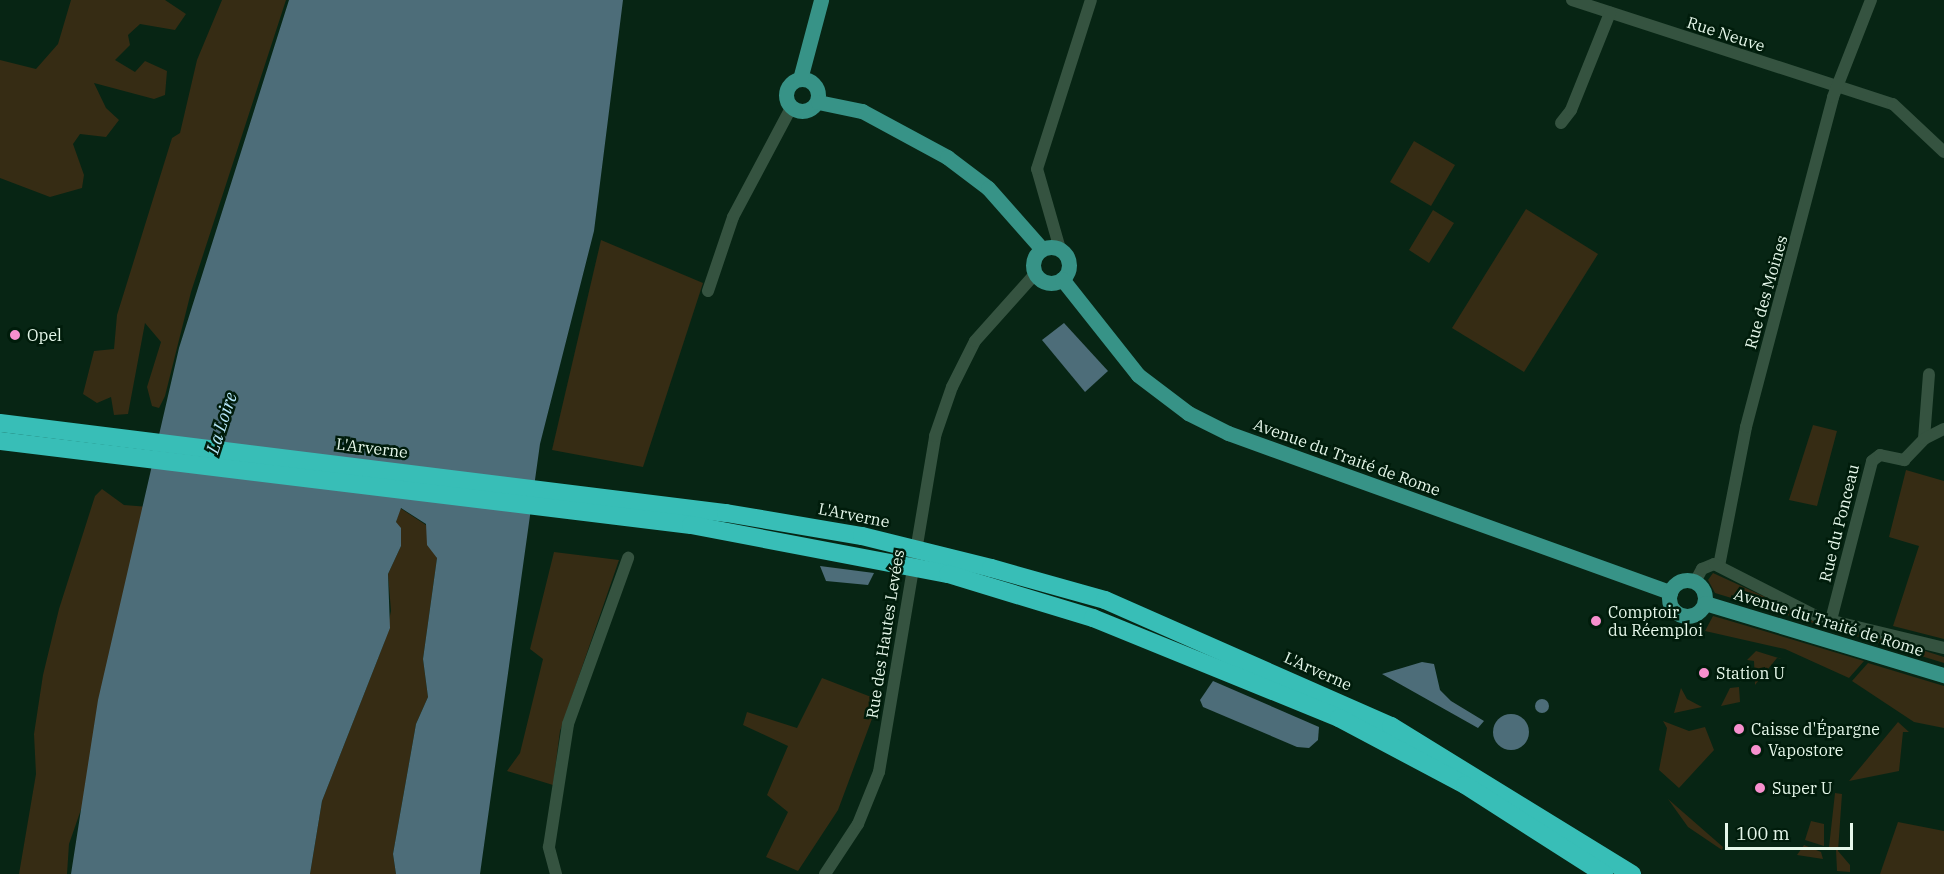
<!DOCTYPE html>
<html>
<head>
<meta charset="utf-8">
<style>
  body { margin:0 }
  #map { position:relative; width:1944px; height:874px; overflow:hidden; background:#072514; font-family:"IBM Plex Serif",serif }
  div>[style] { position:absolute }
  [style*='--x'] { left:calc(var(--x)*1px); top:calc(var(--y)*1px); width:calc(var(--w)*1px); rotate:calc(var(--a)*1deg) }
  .green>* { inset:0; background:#362c14 }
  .water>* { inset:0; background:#4d6d79 }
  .round { border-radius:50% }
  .minor>* { height:12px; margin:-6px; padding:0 6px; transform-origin:6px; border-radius:6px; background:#355340 }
  .major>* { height:15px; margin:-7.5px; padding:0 7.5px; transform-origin:7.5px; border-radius:7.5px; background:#379387 }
  .major>.ring { margin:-7.5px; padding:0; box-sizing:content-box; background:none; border:15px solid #379387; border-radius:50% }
  .highway>* { height:18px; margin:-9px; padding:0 9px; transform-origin:9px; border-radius:9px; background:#38beb7 }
  .dots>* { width:16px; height:16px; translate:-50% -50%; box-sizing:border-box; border:3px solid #001c0b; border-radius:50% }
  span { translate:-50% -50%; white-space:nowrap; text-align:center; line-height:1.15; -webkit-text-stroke:5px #001c0b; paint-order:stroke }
  .street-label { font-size:16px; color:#e6f8eb }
  .poi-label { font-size:16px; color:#e6f8eb }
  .left { translate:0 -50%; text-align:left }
  .water-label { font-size:18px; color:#b8e9fc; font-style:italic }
  .scale { position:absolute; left:1725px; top:823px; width:128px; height:27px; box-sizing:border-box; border:3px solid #e6f8eb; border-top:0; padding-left:8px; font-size:18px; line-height:21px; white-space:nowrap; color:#e6f8eb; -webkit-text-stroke:4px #001c0b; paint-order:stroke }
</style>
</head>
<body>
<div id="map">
  <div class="green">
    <div style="clip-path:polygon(71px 0,165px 0,186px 14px,175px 30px,140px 24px,128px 35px,130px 45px,115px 60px,135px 72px,145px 61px,167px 71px,165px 95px,154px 99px,94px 83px,106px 108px,119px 120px,106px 137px,80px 134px,73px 144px,84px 175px,82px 188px,50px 197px,0 178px,0 60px,36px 69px,58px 44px)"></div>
    <div style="clip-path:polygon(222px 0,286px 0,191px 292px,165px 396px,159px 408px,152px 406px,147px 387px,161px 342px,145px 323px,128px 414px,114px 415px,111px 397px,97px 403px,83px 394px,94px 351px,114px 349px,117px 315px,172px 138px,180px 133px,197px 60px)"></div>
    <div style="clip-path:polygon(1414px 141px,1455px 165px,1431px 206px,1390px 182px)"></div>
    <div style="clip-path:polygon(1526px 209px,1598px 254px,1524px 372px,1452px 328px)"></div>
    <div style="clip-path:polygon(1433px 210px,1454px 223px,1429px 263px,1409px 250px)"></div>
    <div style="clip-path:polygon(601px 240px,703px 283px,643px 467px,552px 450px)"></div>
    <div style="clip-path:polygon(1813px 425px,1837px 431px,1817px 506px,1789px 500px)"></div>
    <div style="clip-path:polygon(1906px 470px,1944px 481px,1944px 639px,1893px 626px,1919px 546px,1889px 537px)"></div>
    <div style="clip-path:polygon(102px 489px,124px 505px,149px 507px,85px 798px,69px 844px,67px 874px,19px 874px,36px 774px,34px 734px,43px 675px,59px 609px,95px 496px)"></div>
    <div style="clip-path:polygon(400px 508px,426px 525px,437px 558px,423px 659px,428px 697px,416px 724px,393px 854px,396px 874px,310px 874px,322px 801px,384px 643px,391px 611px,388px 574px,401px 546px,396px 522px)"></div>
    <div style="clip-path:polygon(554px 552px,619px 560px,560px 731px,553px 785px,507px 771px,520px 753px,543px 659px,530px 649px)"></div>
    <div style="clip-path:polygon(1713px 573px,1787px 607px,1944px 657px,1944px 663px,1715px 593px,1708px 580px)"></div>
    <div style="clip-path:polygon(1713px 616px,1727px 620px,1864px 661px,1849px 678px,1785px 649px,1705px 631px)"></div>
    <div style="clip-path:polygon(1756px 651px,1782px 659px,1777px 658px,1755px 685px,1754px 661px,1747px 660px)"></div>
    <div style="clip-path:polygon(1868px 663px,1944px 686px,1944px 728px,1914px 722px,1852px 681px)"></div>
    <div style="clip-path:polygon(822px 678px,879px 700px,838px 810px,798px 871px,766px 857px,788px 812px,767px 795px,788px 746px,743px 725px,747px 712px,797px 728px)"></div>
    <div style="clip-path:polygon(1739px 687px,1740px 702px,1721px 706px,1730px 688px)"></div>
    <div style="clip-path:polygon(1681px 688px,1687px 699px,1702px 707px,1674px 713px)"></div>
    <div style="clip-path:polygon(1663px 721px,1689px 731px,1705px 727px,1714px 750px,1679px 788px,1659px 770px,1667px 728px)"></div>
    <div style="clip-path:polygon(1898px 722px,1909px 732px,1903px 732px,1899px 771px,1849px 781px)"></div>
    <div style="clip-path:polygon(1835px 793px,1842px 794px,1838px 851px,1850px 865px,1850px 872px,1837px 871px,1836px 850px,1829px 847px)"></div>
    <div style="clip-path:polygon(1668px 799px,1723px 847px,1722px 850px,1688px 827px)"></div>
    <div style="clip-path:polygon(1811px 821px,1824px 824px,1824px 846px,1805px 840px)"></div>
    <div style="clip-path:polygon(1898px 822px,1944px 831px,1944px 874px,1880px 874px)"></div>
    <div style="clip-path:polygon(1804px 845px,1821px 852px,1823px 859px,1797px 855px)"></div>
  </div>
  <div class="water">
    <div style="clip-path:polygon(289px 0,623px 0,594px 231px,540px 444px,480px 874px,396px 874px,393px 854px,416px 724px,428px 697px,423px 659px,437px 558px,427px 545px,426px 524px,401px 508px,396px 522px,401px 528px,401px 546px,388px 574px,390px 628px,322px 801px,310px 874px,71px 874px,98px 700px,179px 348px)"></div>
    <div style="clip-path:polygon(1064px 323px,1108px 371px,1085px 392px,1042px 340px)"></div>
    <div style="clip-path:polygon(820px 566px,874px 573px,868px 585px,826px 581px)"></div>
    <div style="clip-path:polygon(1422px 662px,1434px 664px,1440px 690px,1451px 701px,1484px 721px,1478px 728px,1382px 674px)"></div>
    <div style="clip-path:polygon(1213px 681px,1319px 727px,1318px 740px,1309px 748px,1297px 747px,1203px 707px,1200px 700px)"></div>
    <div class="round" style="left:1535px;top:699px;width:14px;height:14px"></div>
    <div class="round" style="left:1493px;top:714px;width:36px;height:36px"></div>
  </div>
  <div class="minor">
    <div style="--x:1572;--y:0;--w:337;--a:18"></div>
    <div style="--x:1893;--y:104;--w:70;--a:43.3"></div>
    <div style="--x:1561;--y:123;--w:16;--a:-52"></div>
    <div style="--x:1571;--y:110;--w:105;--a:-68.1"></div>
    <div style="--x:1060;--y:249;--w:83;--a:-106"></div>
    <div style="--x:1037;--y:169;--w:177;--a:-72.3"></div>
    <div style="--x:708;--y:291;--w:78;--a:-71.3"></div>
    <div style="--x:733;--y:217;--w:123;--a:-62"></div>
    <div style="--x:1924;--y:439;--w:65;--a:-85.6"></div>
    <div style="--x:1719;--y:566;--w:142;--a:-79"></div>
    <div style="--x:1746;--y:427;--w:341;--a:-75.2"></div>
    <div style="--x:1833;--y:97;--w:104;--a:-68.6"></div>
    <div style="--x:1695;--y:582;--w:15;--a:-62"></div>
    <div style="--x:1702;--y:569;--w:13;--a:-23"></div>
    <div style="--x:1714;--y:564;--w:119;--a:27"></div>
    <div style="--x:1820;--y:618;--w:128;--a:13.6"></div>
    <div style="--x:1831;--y:620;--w:164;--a:-75.5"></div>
    <div style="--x:1872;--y:461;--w:10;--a:-37"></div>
    <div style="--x:1880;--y:455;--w:25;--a:12"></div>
    <div style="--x:1904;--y:460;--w:29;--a:-46"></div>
    <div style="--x:1924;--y:439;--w:22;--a:-27"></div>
    <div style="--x:556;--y:874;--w:28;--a:-105"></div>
    <div style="--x:549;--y:847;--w:124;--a:-81.2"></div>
    <div style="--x:568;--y:724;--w:177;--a:-70.1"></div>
    <div style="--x:825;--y:874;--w:60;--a:-56.6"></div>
    <div style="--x:858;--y:824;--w:56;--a:-68"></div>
    <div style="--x:879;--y:772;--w:341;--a:-80.5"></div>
    <div style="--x:935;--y:436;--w:52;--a:-70.9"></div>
    <div style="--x:952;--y:387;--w:51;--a:-63.4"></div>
    <div style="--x:975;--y:341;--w:90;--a:-48.2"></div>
  </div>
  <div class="major">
    <div class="ring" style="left:786px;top:79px;width:17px;height:17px"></div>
    <div style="--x:800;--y:79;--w:82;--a:-75.1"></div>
    <div style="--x:818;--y:102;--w:45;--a:11.6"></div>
    <div style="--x:862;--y:111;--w:97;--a:28.4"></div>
    <div style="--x:947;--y:157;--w:51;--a:37.1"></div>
    <div style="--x:988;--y:188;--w:81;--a:48.5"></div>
    <div class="ring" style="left:1033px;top:247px;width:21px;height:21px"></div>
    <div style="--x:1062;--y:279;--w:122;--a:51.6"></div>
    <div style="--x:1138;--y:375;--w:63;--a:37.2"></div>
    <div style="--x:1188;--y:413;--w:45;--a:26.6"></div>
    <div style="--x:1228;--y:433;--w:470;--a:19.8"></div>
    <div class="ring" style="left:1669px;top:580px;width:21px;height:21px"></div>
    <div style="--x:1705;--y:603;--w:250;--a:16.8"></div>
  </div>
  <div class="highway">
    <div style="--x:0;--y:423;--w:732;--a:7.07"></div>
    <div style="--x:726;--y:513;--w:138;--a:9.6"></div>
    <div style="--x:862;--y:536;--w:133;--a:13.9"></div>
    <div style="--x:991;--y:568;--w:118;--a:15.7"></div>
    <div style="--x:1105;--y:600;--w:313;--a:23.8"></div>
    <div style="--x:1391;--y:726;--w:283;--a:31.6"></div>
    <div style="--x:0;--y:441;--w:696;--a:6.93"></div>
    <div style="--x:691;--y:525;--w:262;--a:10.8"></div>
    <div style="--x:948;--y:574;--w:152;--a:16.9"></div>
    <div style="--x:1093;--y:618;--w:266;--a:22.1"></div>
    <div style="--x:1339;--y:718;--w:143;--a:28"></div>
    <div style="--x:1465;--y:785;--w:165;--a:32.6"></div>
  </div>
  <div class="dots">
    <div style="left:15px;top:335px;background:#f790ce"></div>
    <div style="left:1596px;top:621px;background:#f790ce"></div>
    <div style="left:1704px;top:673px;background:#f790ce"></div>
    <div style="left:1739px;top:729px;background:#f790ce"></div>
    <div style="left:1756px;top:750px;background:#f790ce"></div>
    <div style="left:1760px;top:788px;background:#f790ce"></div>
  </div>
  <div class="street-label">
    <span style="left:1726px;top:34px;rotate:18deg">Rue Neuve</span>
    <span style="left:1766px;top:292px;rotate:-74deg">Rue des Moines</span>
    <span style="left:372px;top:448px;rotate:7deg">L'Arverne</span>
    <span style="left:1347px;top:457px;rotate:20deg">Avenue du Traité de Rome</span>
    <span style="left:854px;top:515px;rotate:11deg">L'Arverne</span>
    <span style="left:1839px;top:523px;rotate:-76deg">Rue du Ponceau</span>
    <span style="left:1829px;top:622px;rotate:17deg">Avenue du Traité de Rome</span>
    <span style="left:885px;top:634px;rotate:-81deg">Rue des Hautes Levées</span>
    <span style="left:1318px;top:671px;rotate:24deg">L'Arverne</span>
  </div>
  <div class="poi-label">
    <span class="left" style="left:27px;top:335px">Opel</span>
    <span class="left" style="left:1608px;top:621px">Comptoir<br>du Réemploi</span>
    <span class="left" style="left:1716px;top:673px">Station U</span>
    <span class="left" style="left:1751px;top:729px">Caisse d'Épargne</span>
    <span class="left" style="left:1768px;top:750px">Vapostore</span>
    <span class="left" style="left:1772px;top:788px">Super U</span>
  </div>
  <div class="water-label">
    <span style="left:222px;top:423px;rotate:-72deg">La Loire</span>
  </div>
  <div class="scale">100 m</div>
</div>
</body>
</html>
